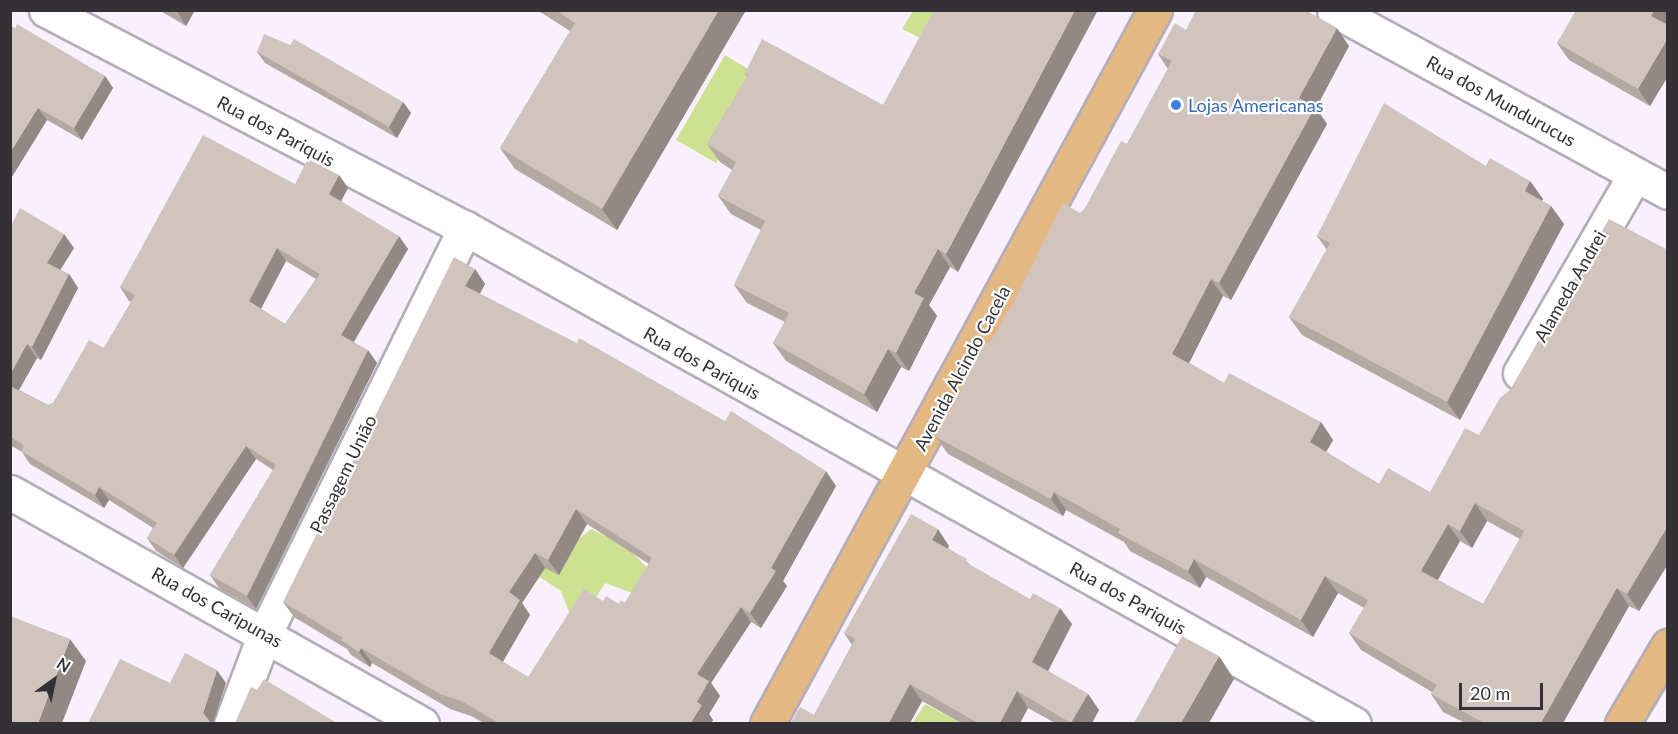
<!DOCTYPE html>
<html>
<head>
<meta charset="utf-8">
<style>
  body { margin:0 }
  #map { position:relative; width:1678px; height:734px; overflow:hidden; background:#f8f1fd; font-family:Lato,sans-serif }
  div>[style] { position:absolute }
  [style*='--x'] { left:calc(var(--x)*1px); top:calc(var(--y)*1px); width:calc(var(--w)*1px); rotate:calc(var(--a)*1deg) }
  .green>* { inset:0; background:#cee193 }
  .roads { filter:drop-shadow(2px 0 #b4adb9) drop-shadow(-2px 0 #b4adb9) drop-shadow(0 2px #b4adb9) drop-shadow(0 -2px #b4adb9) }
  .minor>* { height:33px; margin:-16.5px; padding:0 16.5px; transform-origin:16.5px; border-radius:16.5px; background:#fff }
  .major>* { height:33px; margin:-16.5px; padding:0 16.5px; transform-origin:16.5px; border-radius:16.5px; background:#e3b883 }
  .wall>* { inset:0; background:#b4a8a3 }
  .shaded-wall>* { inset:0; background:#928884 }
  .building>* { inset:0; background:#d1c3bd }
  .dots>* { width:16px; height:16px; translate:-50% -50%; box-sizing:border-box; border:3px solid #fff; border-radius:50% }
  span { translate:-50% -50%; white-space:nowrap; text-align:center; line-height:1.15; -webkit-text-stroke:4.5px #fff; paint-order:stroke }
  .street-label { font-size:18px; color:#343136 }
  .shop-label { font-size:18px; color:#366cbe }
  .left { translate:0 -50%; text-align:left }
  .frame { position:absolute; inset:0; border:12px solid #343136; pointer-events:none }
  .north { position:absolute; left:24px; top:650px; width:60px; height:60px; -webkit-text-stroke:4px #fff; paint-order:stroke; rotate:33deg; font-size:16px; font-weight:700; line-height:24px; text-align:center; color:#343136 }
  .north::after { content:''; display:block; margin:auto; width:21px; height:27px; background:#343136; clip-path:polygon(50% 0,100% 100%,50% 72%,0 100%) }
  .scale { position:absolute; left:1459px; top:683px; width:84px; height:27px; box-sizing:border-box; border:3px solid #343136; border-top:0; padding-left:8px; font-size:18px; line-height:21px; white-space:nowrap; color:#343136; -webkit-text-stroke:4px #fff; paint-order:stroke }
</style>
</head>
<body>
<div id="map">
  <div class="green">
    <div style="clip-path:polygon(913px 11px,949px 11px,930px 43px,902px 29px)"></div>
    <div style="clip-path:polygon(725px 55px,765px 79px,716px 163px,676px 140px)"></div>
    <div style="clip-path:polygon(591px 529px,625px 546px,651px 571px,641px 596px,605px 583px,582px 620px,569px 612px,561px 591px,535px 574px)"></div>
    <div style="clip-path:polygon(925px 704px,961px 723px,912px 724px)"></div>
  </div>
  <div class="roads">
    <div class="minor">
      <div style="--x:46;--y:10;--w:472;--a:27.5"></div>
      <div style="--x:465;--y:228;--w:1018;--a:29.16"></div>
      <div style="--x:1334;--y:10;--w:380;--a:28.6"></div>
      <div style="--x:1520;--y:373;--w:229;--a:-59.9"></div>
      <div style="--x:10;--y:492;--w:473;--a:29.4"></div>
      <div style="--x:231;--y:724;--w:97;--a:-69.5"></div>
      <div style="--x:265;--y:633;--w:452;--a:-63.7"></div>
    </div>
    <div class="major">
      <div style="--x:767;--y:724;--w:813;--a:-61.48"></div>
      <div style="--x:1622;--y:724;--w:91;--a:-59.5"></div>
    </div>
  </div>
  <div class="wall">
    <div style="clip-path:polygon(159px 10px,195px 10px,186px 26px)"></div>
    <div style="clip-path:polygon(537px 10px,746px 10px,617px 230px,515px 169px,500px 148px,570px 31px)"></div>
    <div style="clip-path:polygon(1665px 10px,1668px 15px,1668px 76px,1650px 106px,1569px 60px,1557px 43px)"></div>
    <div style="clip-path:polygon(10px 26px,105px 76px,113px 88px,82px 140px,47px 120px,10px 180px)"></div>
    <div style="clip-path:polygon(evenodd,1186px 30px,1349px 46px,1316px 108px,1327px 124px,1231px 300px,1223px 296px,1189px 363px,1224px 383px,1321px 422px,1333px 440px,1326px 452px,1379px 484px,1430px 492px,1479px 435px,1510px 390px,1668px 250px,1668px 564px,1639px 611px,1629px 606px,1563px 723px,1465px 723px,1443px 712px,1431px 694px,1432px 692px,1361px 650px,1349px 633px,1364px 608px,1338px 593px,1313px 637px,1206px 577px,1200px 588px,1130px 551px,1124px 542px,1066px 510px,1063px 516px,948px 454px,936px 437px,989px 344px,1080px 213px,1084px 210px,1127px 144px,1168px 69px,1158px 54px,1186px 30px,1487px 521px,1520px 539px,1483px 604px,1438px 580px,1460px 541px,1472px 548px,1487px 521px)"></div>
    <div style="clip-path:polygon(257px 52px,403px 102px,411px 113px,397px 138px,265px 63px)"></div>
    <div style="clip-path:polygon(745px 73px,883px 105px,958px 272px,950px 267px,929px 305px,937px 316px,909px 371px,901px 367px,877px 412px,786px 361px,773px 343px,785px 322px,747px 303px,734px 285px,761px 230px,731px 214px,718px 196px,732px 170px,720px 162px,707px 144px,747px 77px)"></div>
    <div style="clip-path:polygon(evenodd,339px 175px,348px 188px,341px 201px,408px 249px,354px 342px,377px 363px,256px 609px,219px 588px,210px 575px,273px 470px,256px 459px,183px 568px,156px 551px,147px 538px,153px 528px,109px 500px,104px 508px,30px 464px,22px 452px,10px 445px,10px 228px,74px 248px,60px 270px,69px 274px,78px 288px,41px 360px,37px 358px,19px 390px,48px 405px,53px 403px,104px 348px,131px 302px,129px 301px,120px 287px,295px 184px,339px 175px,286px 261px,316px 279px,285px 324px,261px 309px,286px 261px)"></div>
    <div style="clip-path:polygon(1530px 181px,1543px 199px,1542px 201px,1551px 206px,1564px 224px,1460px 420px,1302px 335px,1289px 317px,1327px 250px,1317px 236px)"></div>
    <div style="clip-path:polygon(evenodd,475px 269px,485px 284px,480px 294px,836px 486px,783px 581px,787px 586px,761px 628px,751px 622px,711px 683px,720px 696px,709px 714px,713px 720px,711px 723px,484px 723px,471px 716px,450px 709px,372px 663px,370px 667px,351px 655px,347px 649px,294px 617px,283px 602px,475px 269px,587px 524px,649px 564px,625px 603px,619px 604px,603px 601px,528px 677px,503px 662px,530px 615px,522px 603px,545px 568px,559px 575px,587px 524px)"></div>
    <div style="clip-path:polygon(949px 546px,948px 548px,972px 566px,1072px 624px,1048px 671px,1088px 694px,1099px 710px,1092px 723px,1055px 723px,1028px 708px,1020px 723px,961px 723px,922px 701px,910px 723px,791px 723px,814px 715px,852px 645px,844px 633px)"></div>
  </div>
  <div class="shaded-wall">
    <div style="clip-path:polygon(176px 10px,195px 10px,186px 26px)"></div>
    <div style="clip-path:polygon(719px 10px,746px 10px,617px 230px,602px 209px)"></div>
    <div style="clip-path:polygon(1075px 10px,1098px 10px,958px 272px,946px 254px)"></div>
    <div style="clip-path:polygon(1654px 10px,1665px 10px,1668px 15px,1668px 26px,1651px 16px)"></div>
    <div style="clip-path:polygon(1337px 28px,1349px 46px,1316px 108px,1327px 124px,1231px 300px,1219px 283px,1299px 98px)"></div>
    <div style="clip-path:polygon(1668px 38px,1668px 76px,1650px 106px,1638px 89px)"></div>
    <div style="clip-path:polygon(105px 76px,113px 88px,82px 140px,74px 128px)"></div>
    <div style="clip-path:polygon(403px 102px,411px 113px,397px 138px,389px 127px)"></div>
    <div style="clip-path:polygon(38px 108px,47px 120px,10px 180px,10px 153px)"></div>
    <div style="clip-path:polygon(339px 175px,348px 188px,338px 207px,329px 194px)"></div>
    <div style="clip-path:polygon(1530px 181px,1543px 199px,1537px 209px,1525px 191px)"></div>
    <div style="clip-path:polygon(1551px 206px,1564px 224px,1460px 420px,1447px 402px)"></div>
    <div style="clip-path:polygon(64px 234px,74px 248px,56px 277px,47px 263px)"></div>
    <div style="clip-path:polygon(399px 236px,408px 249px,350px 348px,341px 335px)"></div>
    <div style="clip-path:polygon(277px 248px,286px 261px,258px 314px,249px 301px)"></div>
    <div style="clip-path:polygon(938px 249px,950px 267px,929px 305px,937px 316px,909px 371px,896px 353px,914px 293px)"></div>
    <div style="clip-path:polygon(475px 269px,485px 284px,475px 301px,465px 286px)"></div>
    <div style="clip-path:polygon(69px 274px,78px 288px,41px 360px,32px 347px)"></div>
    <div style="clip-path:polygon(1211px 279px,1223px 296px,1185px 371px,1172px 354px)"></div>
    <div style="clip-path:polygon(27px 344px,37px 358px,15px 397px,10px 390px,10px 375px)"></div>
    <div style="clip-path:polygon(888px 349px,901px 367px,877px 412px,864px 394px)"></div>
    <div style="clip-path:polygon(368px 350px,377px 363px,256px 609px,247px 596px)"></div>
    <div style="clip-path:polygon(1321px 422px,1333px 440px,1322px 459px,1310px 442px)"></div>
    <div style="clip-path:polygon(246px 446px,256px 459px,183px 568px,174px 555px)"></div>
    <div style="clip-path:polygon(826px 471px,836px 486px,783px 581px,787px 586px,761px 628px,750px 613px,771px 568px)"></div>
    <div style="clip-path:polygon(99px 487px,109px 500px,104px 508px,95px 495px)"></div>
    <div style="clip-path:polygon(1054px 492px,1066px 510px,1063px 516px,1051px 499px)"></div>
    <div style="clip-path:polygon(1475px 503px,1487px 521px,1472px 548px,1460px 531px)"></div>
    <div style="clip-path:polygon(576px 509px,587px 524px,559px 575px,548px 560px)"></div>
    <div style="clip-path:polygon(1448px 524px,1460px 541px,1433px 588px,1421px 571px)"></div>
    <div style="clip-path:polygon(1668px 526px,1668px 564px,1639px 611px,1627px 594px)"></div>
    <div style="clip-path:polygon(938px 529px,949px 546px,943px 556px,932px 540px)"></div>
    <div style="clip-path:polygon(535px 553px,545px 568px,522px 603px,530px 615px,499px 668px,489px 653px,509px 592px)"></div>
    <div style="clip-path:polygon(1194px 559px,1206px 577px,1200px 588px,1188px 571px)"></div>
    <div style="clip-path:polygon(1325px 576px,1338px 593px,1313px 637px,1301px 620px)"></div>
    <div style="clip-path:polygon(1617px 588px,1629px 606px,1563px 723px,1541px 723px)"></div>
    <div style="clip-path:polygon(741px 607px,751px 622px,711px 683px,720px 696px,709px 714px,713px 720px,711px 723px,691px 723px,697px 702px,697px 674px)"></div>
    <div style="clip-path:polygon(1060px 608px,1072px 624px,1044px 679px,1032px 662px)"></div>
    <div style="clip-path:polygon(70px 639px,86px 661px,62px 723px,38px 723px)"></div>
    <div style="clip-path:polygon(361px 648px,372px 663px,370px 667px,359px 652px)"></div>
    <div style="clip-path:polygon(1219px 656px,1234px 679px,1209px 723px,1181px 723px)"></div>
    <div style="clip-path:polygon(217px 670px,226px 683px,213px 723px,210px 723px,203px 713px)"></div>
    <div style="clip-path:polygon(910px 684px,922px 701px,910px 723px,889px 723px)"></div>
    <div style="clip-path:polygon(1017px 691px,1028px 708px,1020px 723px,1000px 723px)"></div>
    <div style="clip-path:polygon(1088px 694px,1099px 710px,1092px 723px,1071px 723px)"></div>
  </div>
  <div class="building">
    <div style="clip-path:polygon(556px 10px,719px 10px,602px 209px,500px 148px,575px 23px)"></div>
    <div style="clip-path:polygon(934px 10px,1075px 10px,946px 254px,938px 249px,914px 293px,924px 298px,896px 353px,888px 349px,864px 394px,773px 343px,789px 313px,734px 285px,765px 221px,718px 196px,736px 162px,707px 144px,748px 75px,745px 73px,762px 39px,883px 105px)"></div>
    <div style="clip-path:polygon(evenodd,1196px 10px,1305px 10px,1337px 28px,1299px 98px,1315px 107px,1219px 283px,1211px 279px,1172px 354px,1224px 383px,1229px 373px,1321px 422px,1310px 442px,1379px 484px,1388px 468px,1430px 492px,1465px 428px,1479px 435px,1500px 398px,1510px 390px,1609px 219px,1668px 250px,1668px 526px,1627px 594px,1617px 588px,1541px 723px,1484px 723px,1431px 694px,1437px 685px,1349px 633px,1368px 600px,1325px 576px,1301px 620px,1194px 559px,1188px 571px,1118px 533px,1120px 529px,1054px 492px,1051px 499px,936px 437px,986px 342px,989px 344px,1015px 300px,1063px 203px,1080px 213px,1084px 210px,1121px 141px,1127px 144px,1172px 61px,1158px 54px,1175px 23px,1186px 30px,1196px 10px,1475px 503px,1524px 531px,1483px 604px,1421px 571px,1448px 524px,1460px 531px,1475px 503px)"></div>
    <div style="clip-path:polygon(1576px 10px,1654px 10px,1651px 16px,1668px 25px,1668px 38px,1638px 89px,1557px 43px)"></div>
    <div style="clip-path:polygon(17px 24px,105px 76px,74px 128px,38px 108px,10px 153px,10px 26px,15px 29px)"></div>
    <div style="clip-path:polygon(264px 34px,290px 45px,294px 39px,403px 102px,389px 127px,257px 52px)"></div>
    <div style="clip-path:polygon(1384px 103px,1486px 166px,1490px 158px,1530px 181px,1525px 191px,1551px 206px,1447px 402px,1289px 317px,1330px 243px,1317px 236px)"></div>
    <div style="clip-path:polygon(evenodd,203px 135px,295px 184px,308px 159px,339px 175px,329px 194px,399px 236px,341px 335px,368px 350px,247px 596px,210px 575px,276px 465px,246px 446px,174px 555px,147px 538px,157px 523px,99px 487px,95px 495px,21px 451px,24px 445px,10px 437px,10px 386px,48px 405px,53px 403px,89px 340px,104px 348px,135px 295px,120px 287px,203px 135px,277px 248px,320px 274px,285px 324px,249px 301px,277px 248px)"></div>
    <div style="clip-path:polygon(20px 208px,64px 234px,47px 263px,69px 274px,32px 347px,27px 344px,10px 375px,10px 228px)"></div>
    <div style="clip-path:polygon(evenodd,454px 257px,475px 269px,465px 286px,577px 343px,579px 338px,725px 421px,731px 411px,826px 471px,771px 568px,776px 571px,750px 613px,741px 607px,697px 674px,709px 681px,697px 702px,702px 705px,691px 723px,499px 723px,461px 701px,440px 694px,361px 648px,359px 652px,341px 640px,343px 638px,283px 602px,454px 257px,576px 509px,652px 558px,625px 603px,621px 600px,619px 604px,606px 596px,603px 601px,584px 589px,528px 677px,489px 653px,520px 600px,509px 592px,535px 553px,548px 560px,576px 509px)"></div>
    <div style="clip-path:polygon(911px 514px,938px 529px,932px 540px,967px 559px,965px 562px,1030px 599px,1033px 593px,1060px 608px,1032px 662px,1088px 694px,1071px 723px,1017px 691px,1000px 723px,978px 723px,910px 684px,889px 723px,791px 723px,800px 707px,814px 715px,855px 639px,844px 633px)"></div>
    <div style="clip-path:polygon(10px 616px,70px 639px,38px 723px,10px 723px)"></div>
    <div style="clip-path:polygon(1182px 636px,1219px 656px,1181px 723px,1134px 723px)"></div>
    <div style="clip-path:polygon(185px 653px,217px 670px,203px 713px,211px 723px,88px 723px,120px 659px,170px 683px)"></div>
    <div style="clip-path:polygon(264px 679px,337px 723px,235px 723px,251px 687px,257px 690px)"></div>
  </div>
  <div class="dots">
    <div style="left:1176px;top:105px;background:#3f7fe0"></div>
  </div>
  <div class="street-label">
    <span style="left:1501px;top:101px;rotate:29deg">Rua dos Mundurucus</span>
    <span style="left:276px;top:131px;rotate:28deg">Rua dos Pariquis</span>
    <span style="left:1570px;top:286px;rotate:-60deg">Alameda Andrei</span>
    <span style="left:702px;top:363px;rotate:29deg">Rua dos Pariquis</span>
    <span style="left:962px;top:368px;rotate:-62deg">Avenida Alcindo Cacela</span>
    <span style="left:343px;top:474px;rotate:-64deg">Passagem União</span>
    <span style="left:1128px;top:598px;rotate:29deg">Rua dos Pariquis</span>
    <span style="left:217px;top:607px;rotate:29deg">Rua dos Caripunas</span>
  </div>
  <div class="shop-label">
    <span class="left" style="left:1188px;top:105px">Lojas Americanas</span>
  </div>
  <div class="frame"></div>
  <div class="north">N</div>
  <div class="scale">20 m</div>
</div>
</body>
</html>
